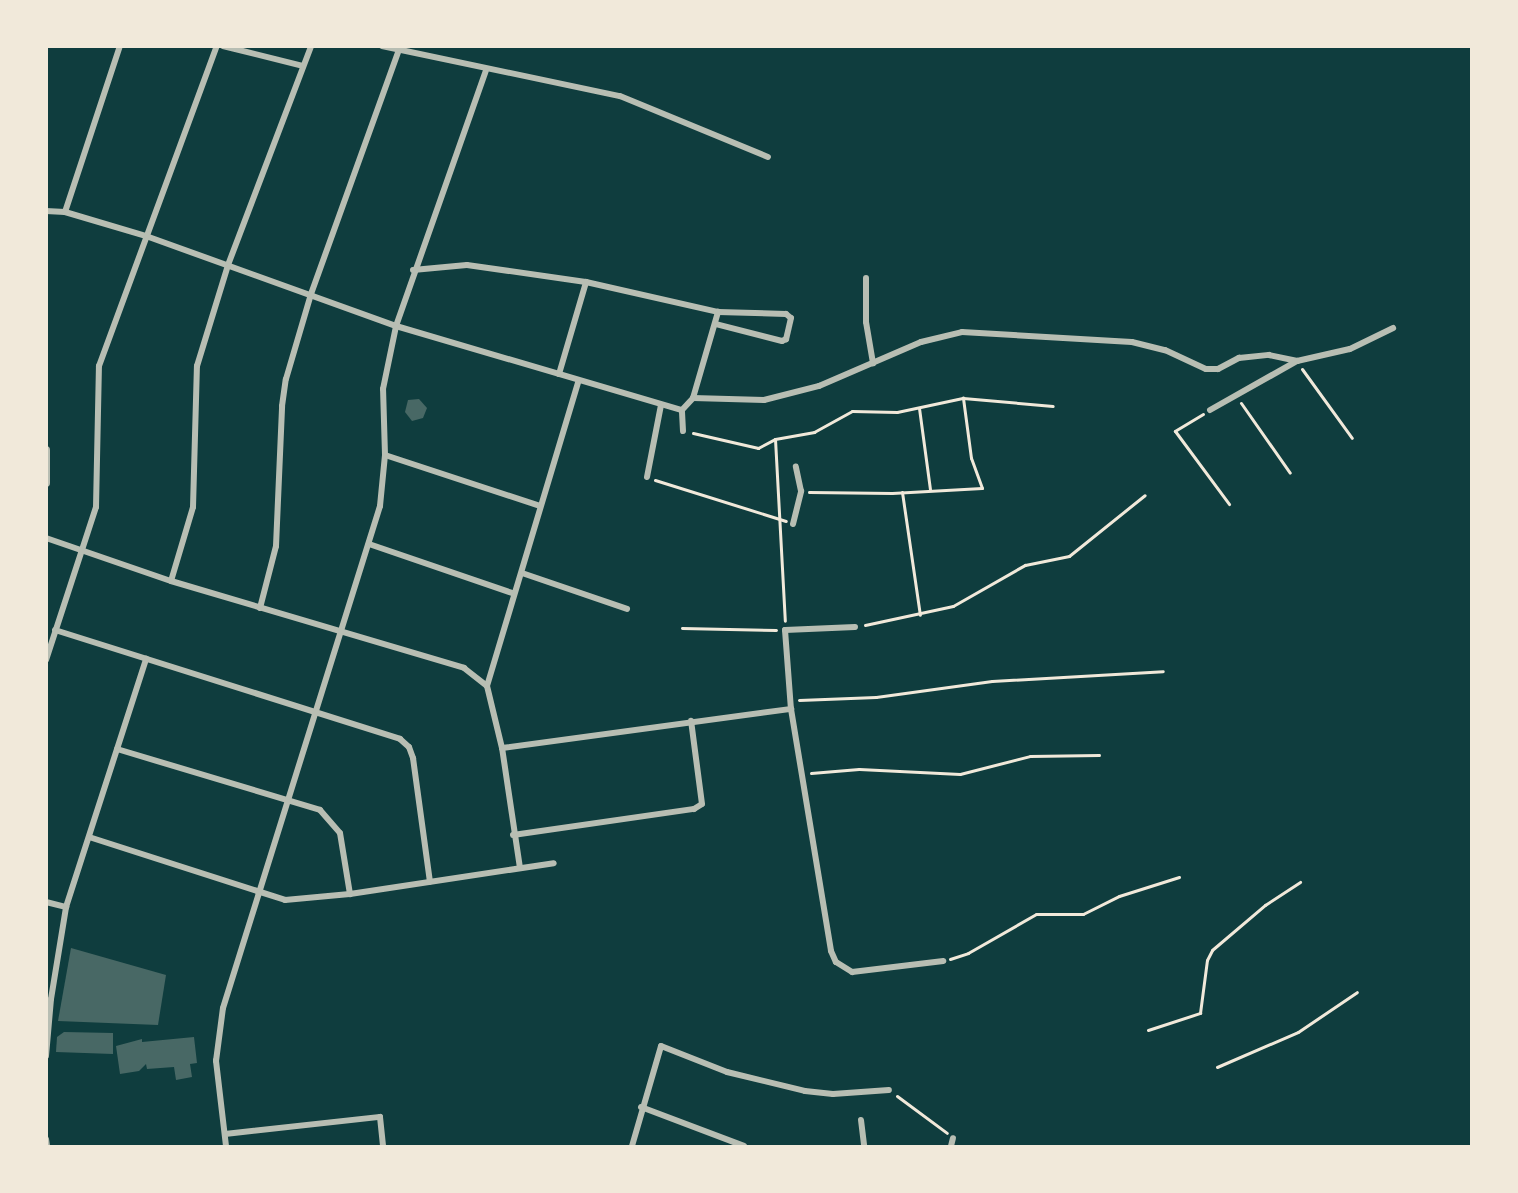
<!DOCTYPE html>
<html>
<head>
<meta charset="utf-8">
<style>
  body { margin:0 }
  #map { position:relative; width:1518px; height:1193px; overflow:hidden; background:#0f3d3e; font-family:Lato,sans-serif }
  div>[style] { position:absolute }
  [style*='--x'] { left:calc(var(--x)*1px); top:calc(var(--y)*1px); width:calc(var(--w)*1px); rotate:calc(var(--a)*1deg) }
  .building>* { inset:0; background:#486865 }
  .path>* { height:3px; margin:-1.5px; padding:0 1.5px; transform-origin:1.5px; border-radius:1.5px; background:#f1e9da }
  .minor>* { height:6px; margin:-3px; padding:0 3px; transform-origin:3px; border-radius:3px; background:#b8beb3 }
  .tertiary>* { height:8px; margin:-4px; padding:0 4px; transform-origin:4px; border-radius:4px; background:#b8beb3 }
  span { translate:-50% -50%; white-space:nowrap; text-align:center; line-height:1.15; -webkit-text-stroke:6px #f1e9da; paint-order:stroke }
  .frame { position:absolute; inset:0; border:48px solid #f1e9da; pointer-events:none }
</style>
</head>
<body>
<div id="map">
  <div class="building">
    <div style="clip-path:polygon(419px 399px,427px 408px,423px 418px,412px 421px,405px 412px,408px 400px)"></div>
    <div style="clip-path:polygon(71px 948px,166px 975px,158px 1025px,58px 1021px)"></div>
    <div style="clip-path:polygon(64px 1032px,113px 1033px,113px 1054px,56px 1052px,57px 1037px)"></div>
    <div style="clip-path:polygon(194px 1037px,197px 1063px,190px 1064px,192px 1077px,176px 1080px,174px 1067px,147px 1069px,146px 1064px,139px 1071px,120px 1074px,116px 1046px,142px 1039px,142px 1042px)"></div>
  </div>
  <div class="path">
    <div style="--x:1302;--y:369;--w:85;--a:54.1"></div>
    <div style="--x:1241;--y:403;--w:85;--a:55"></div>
    <div style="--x:919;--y:408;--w:82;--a:82.3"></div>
    <div style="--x:1203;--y:414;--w:33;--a:149"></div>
    <div style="--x:1175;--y:431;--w:91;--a:53.5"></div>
    <div style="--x:693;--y:433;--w:67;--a:13"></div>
    <div style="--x:758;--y:448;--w:19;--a:-28"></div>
    <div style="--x:775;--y:439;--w:40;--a:-10"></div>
    <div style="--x:814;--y:432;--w:43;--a:-28.9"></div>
    <div style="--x:852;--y:411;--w:45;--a:1.3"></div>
    <div style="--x:897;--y:412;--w:67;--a:-12"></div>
    <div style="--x:963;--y:398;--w:90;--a:5.1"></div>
    <div style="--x:775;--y:439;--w:182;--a:86.9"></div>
    <div style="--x:655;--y:480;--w:137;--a:17.4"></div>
    <div style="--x:809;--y:492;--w:83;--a:0.7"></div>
    <div style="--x:892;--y:493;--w:90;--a:-3.2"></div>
    <div style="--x:982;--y:488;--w:32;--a:-110"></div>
    <div style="--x:971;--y:458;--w:61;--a:-97.6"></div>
    <div style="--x:902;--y:492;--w:124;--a:81.7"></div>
    <div style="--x:865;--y:625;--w:90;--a:-12.2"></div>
    <div style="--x:953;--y:606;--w:83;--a:-29.7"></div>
    <div style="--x:1025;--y:565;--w:45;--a:-11.6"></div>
    <div style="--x:1069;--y:556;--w:97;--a:-38.8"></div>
    <div style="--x:682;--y:628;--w:94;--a:1.2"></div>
    <div style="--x:799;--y:700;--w:77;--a:-2.2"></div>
    <div style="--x:876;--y:697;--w:117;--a:-7.9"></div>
    <div style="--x:992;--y:681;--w:171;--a:-3.3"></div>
    <div style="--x:811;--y:773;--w:48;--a:-4.8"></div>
    <div style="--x:859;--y:769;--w:101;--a:2.8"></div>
    <div style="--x:960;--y:774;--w:72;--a:-14.4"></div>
    <div style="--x:1030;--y:756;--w:69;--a:-0.8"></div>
    <div style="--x:950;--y:959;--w:19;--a:-18"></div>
    <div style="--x:968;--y:953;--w:78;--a:-29.8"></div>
    <div style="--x:1036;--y:914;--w:47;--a:0"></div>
    <div style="--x:1083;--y:914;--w:40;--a:-26.6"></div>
    <div style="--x:1119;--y:896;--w:63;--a:-17.6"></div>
    <div style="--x:1148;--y:1030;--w:55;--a:-18.1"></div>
    <div style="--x:1200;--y:1013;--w:53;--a:-82.5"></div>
    <div style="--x:1207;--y:960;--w:11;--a:-63"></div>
    <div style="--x:1212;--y:950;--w:70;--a:-40.3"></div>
    <div style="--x:1265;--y:905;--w:42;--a:-33.3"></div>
    <div style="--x:1217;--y:1067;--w:88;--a:-23.4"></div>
    <div style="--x:1298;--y:1032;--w:71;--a:-34.1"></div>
    <div style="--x:897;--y:1096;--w:62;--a:36.5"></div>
  </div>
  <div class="minor">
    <div style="--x:223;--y:46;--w:82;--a:14"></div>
    <div style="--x:382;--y:46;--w:243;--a:11.9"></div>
    <div style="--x:620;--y:96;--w:160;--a:22.4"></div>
    <div style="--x:46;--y:211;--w:19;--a:3"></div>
    <div style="--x:65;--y:212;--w:84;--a:16.5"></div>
    <div style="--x:146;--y:236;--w:266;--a:19.8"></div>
    <div style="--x:396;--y:326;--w:298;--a:16.4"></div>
    <div style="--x:65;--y:212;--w:175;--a:-71.7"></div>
    <div style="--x:413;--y:270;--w:54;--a:-5.3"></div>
    <div style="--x:467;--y:265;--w:120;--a:8.1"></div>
    <div style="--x:586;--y:282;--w:135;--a:12.8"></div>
    <div style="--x:718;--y:312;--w:68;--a:1.7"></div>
    <div style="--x:786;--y:314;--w:6;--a:39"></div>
    <div style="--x:791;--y:318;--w:22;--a:103"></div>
    <div style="--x:786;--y:339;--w:4;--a:153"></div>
    <div style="--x:782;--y:341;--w:68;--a:-165.6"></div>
    <div style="--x:866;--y:278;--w:44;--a:90"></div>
    <div style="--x:866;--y:322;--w:42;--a:80.3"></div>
    <div style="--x:559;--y:374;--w:96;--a:-73.6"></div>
    <div style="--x:693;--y:398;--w:71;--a:1.6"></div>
    <div style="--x:764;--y:400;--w:57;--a:-14.3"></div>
    <div style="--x:819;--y:386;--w:111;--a:-23.3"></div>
    <div style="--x:921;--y:342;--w:42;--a:-13.7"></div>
    <div style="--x:962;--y:332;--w:170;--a:3.4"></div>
    <div style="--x:1132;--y:342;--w:34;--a:14"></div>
    <div style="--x:1165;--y:350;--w:45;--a:24.9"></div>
    <div style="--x:1206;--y:369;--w:12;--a:0"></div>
    <div style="--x:1218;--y:369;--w:24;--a:-28"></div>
    <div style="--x:1239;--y:358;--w:30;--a:-6"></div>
    <div style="--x:1269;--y:355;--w:29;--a:12"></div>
    <div style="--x:1210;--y:410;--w:100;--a:-29.4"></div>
    <div style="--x:1297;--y:361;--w:54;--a:-12.8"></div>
    <div style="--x:1350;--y:349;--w:48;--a:-26"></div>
    <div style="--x:683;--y:431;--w:21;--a:-93"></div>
    <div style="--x:682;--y:410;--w:16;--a:-47"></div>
    <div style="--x:693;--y:398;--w:90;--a:-73.8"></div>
    <div style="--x:385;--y:455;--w:163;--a:18.2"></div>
    <div style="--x:647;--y:477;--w:73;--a:-79"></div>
    <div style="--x:793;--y:524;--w:34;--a:-76"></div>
    <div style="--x:801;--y:491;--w:25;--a:-102"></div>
    <div style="--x:46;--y:538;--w:132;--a:19"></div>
    <div style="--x:171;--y:581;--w:306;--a:16.5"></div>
    <div style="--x:464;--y:668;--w:29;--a:38"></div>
    <div style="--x:369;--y:544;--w:151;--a:18.9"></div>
    <div style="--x:522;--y:573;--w:111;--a:18.9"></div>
    <div style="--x:171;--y:581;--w:77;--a:-73.4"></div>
    <div style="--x:193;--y:507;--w:141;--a:-88.4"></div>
    <div style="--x:197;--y:366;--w:106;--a:-72.9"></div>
    <div style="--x:228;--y:265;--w:234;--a:-69.2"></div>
    <div style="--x:260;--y:608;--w:64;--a:-75.5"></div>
    <div style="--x:276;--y:546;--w:140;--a:-87.5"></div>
    <div style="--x:282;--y:406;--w:27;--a:-82"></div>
    <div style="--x:286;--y:379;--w:89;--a:-73.6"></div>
    <div style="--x:311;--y:294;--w:257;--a:-70.2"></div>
    <div style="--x:855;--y:627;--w:70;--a:177.5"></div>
    <div style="--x:785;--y:630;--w:79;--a:85.7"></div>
    <div style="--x:791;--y:709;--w:245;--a:80.6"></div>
    <div style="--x:831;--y:951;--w:12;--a:66"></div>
    <div style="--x:836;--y:962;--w:19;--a:32"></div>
    <div style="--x:852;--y:972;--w:92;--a:-6.9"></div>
    <div style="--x:55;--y:630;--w:362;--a:17.5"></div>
    <div style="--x:400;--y:739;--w:12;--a:42"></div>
    <div style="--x:409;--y:747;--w:12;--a:70"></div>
    <div style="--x:413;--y:758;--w:125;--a:82.2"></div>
    <div style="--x:46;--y:660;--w:161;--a:-71.9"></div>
    <div style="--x:96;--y:507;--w:141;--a:-88.8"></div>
    <div style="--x:99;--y:366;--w:341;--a:-69.8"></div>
    <div style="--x:502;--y:748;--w:292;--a:-7.7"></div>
    <div style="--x:117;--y:749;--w:212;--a:16.7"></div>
    <div style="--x:320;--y:810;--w:30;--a:49"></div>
    <div style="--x:340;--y:833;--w:62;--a:80.7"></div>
    <div style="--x:513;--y:835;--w:183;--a:-8.2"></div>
    <div style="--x:694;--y:809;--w:9;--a:-32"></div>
    <div style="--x:702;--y:804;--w:84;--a:-97.5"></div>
    <div style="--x:89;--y:837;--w:206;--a:17.8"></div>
    <div style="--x:285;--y:900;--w:65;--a:-5.3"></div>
    <div style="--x:350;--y:894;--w:206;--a:-8.6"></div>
    <div style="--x:520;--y:868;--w:121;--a:-98.5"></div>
    <div style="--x:502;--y:748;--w:64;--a:-103.6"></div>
    <div style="--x:487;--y:686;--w:317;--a:-73.3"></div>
    <div style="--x:46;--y:902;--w:21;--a:14"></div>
    <div style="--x:46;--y:1056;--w:57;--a:-85"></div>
    <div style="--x:51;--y:999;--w:93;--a:-80.7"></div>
    <div style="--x:66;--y:907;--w:261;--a:-72.1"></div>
    <div style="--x:641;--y:1107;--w:110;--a:20.7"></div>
    <div style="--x:861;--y:1120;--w:26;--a:83"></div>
    <div style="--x:225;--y:1134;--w:156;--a:-6.3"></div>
    <div style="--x:380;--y:1117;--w:29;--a:84"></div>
    <div style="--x:46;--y:1139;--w:7;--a:82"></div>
    <div style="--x:226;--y:1146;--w:86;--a:-96.7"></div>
    <div style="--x:216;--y:1061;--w:53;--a:-82.5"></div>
    <div style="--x:223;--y:1008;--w:526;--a:-72.63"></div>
    <div style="--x:380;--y:506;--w:51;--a:-84.4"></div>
    <div style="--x:385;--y:455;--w:66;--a:-91.7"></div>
    <div style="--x:383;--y:389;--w:64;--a:-78.3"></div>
    <div style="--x:396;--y:326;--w:270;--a:-70.6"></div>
    <div style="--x:632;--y:1146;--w:104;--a:-73.8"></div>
    <div style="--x:661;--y:1046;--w:71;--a:21.5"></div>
    <div style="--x:727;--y:1072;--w:80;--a:13.7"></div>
    <div style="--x:805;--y:1091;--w:28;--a:6"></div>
    <div style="--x:833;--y:1094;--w:56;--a:-4.1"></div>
    <div style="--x:951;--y:1146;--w:8;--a:-76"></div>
  </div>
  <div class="tertiary">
    <div style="--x:46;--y:450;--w:33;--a:90"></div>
  </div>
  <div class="frame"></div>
</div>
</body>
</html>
